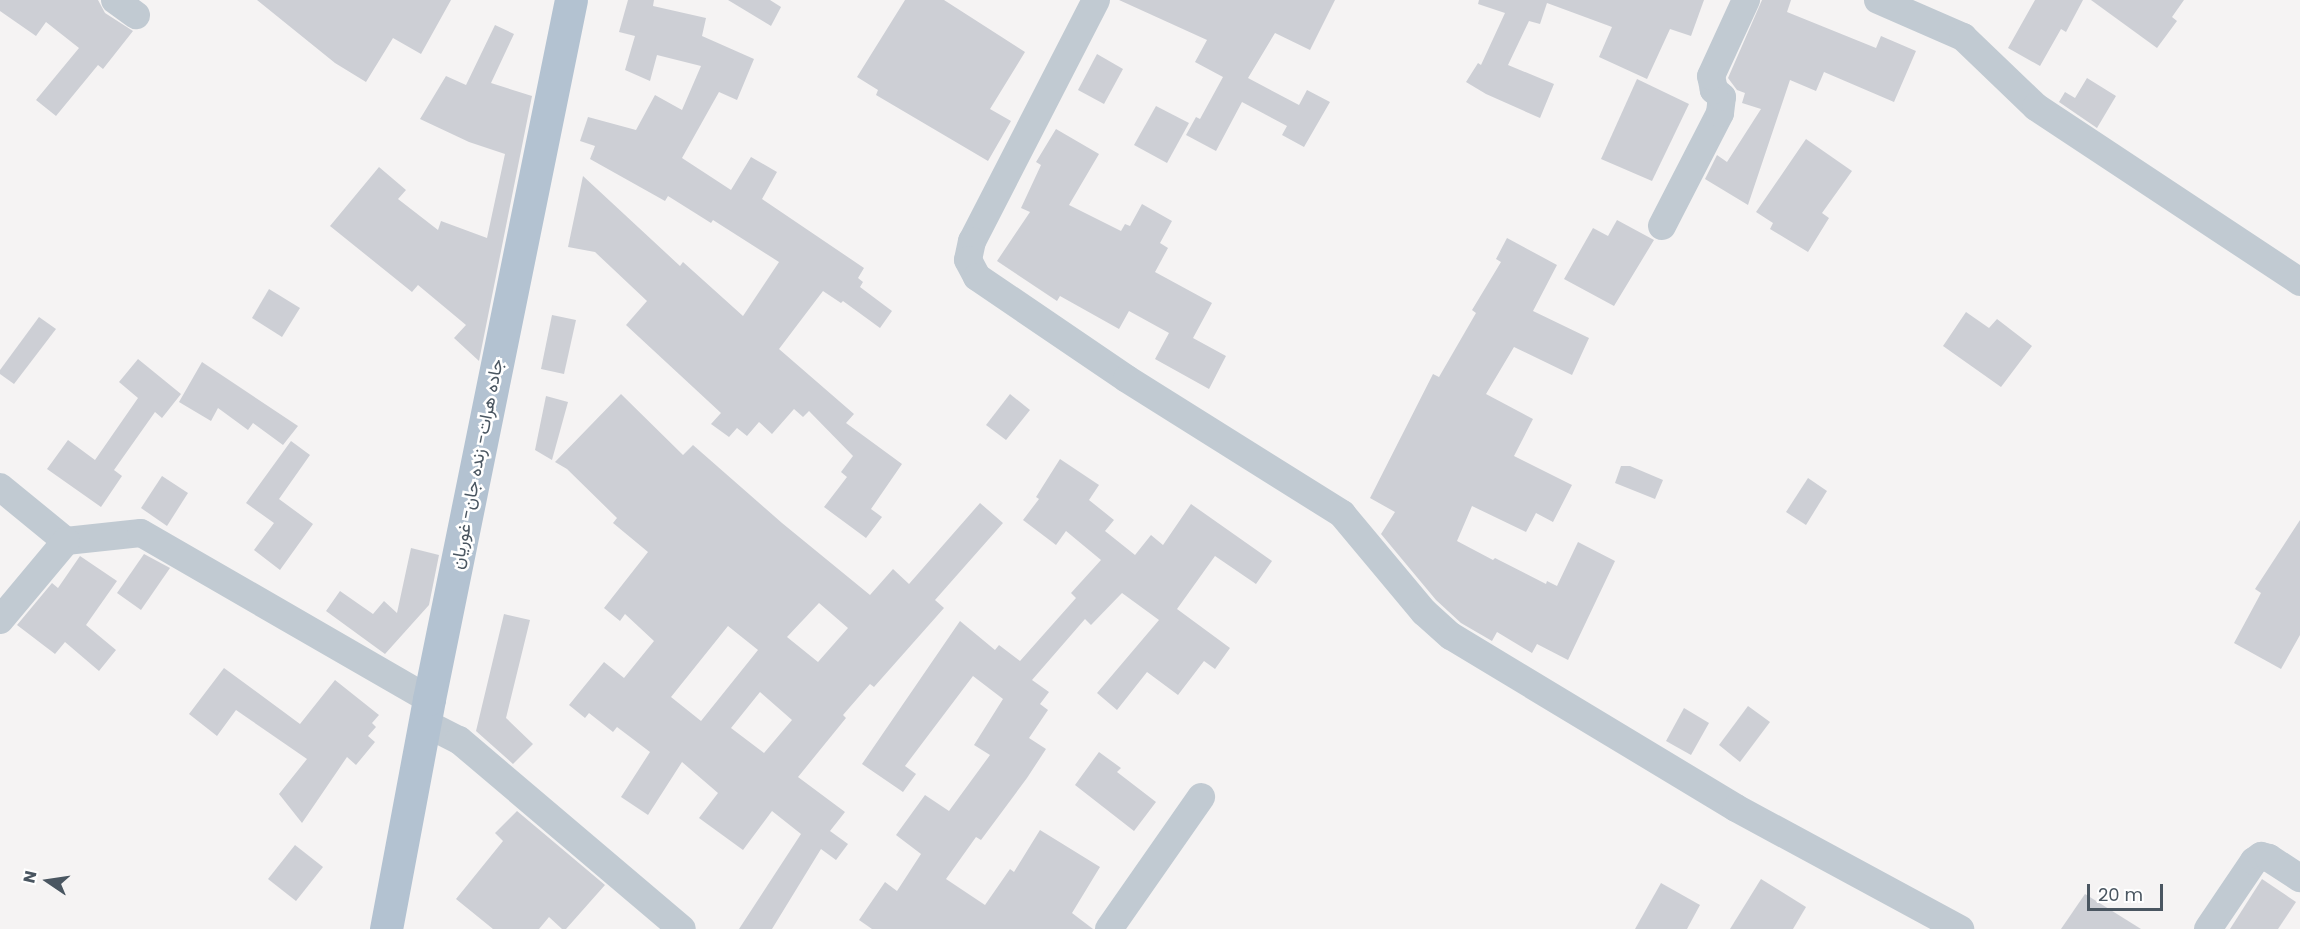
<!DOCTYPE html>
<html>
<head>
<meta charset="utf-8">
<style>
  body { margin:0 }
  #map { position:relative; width:2300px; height:929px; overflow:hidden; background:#f5f3f3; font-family:Poppins,Vazirmatn,sans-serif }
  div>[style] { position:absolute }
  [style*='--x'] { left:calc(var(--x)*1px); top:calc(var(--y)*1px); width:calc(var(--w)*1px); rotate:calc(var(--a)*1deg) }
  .building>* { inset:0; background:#cdcfd5 }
  .minor>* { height:28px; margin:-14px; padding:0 14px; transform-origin:14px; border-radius:14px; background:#c1cad2 }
  .major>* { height:33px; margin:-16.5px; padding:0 16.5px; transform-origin:16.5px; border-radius:16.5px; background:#b3c2d1 }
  span { translate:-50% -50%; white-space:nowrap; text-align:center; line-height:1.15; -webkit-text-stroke:5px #fff; paint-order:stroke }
  .street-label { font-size:18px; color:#4a5661 }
  .north { position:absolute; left:18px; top:851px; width:60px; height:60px; -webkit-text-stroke:4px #fff; paint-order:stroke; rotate:283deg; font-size:16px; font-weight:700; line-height:24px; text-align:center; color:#4a5661 }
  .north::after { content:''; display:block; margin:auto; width:21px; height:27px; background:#4a5661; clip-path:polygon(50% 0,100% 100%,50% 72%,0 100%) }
  .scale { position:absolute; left:2087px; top:884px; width:76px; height:27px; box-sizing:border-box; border:3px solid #4a5661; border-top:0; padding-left:8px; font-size:18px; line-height:21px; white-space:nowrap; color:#4a5661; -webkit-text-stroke:4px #fff; paint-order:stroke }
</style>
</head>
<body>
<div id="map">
  <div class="building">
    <div style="clip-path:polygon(0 0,98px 0,105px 13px,133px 31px,103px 69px,98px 65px,56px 116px,36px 100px,79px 48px,46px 22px,36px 36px,0 11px)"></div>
    <div style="clip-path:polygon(257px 0,451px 0,421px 54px,393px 38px,366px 82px,335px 63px)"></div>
    <div style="clip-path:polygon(628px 0,654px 0,653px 6px,706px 18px,702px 36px,754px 59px,737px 100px,719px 92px,682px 158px,731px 190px,751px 157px,777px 172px,762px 199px,864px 268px,858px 278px,863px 282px,860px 287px,892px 311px,880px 328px,843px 301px,841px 303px,823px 291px,779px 349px,854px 414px,846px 423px,902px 464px,871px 509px,882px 517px,866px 538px,824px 507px,847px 477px,841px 472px,853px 456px,809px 411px,803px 417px,794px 409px,772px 434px,759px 422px,747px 436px,737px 428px,729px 437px,711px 424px,721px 413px,626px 325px,647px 301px,595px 252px,568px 247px,583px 176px,680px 266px,683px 262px,743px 316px,779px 262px,713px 220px,711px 223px,668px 196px,665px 201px,590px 159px,595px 146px,580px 141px,588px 117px,636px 130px,655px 95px,682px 110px,701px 66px,657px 55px,650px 81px,625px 70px,635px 36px,619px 32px)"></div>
    <div style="clip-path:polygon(728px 0,770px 0,781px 7px,771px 26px)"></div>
    <div style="clip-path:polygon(905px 0,944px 0,1025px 52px,990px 109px,1011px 121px,988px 161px,876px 95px,878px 90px,857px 77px)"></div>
    <div style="clip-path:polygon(1119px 0,1335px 0,1310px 50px,1275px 33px,1248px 78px,1299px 105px,1307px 90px,1330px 102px,1304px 147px,1282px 135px,1287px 126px,1242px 102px,1216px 151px,1186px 135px,1196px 117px,1200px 119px,1223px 77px,1195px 62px,1207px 40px)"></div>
    <div style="clip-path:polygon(1479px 0,1704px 0,1691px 36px,1670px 29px,1647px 79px,1599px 57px,1612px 27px,1547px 3px,1540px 24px,1529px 21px,1508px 65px,1554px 84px,1540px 118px,1486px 94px,1466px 82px,1478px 63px,1481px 65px,1505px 13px,1478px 4px)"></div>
    <div style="clip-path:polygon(1762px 0,1791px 0,1787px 12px,1876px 48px,1881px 36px,1916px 51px,1894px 102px,1824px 72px,1816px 91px,1790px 80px,1748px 205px,1705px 179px,1717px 155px,1727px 162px,1761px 109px,1742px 103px,1745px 93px,1737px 90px,1728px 78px)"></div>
    <div style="clip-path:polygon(2035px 0,2083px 0,2066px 32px,2061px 29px,2040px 66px,2008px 48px)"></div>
    <div style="clip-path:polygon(2091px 0,2184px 0,2172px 17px,2177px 21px,2157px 48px)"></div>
    <div style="clip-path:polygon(495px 25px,514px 34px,491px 83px,532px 96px,479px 361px,454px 338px,466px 325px,418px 285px,412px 292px,330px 226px,379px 167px,406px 190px,398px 199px,438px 230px,441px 221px,487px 238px,505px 154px,469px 142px,420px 119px,446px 76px,466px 85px)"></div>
    <div style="clip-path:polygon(1097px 54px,1123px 69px,1104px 104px,1078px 90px)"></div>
    <div style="clip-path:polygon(2087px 78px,2116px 96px,2097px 128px,2059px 102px,2065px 92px,2075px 98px)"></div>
    <div style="clip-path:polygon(1637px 79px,1689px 104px,1652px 181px,1601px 159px)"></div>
    <div style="clip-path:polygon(1156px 106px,1189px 123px,1167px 163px,1134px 145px)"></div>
    <div style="clip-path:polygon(1056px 129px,1099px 154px,1069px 205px,1121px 231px,1125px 224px,1130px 226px,1142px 204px,1172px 221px,1160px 243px,1168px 248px,1155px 272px,1212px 303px,1193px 338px,1226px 356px,1209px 389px,1155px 359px,1169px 333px,1129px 311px,1119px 329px,1060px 296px,1057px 301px,997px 261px,1030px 212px,1021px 208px,1041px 165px,1036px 162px)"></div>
    <div style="clip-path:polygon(1806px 139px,1852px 171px,1822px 213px,1829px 218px,1808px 252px,1770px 229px,1773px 223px,1756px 212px)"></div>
    <div style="clip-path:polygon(1617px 220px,1654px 240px,1614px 306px,1564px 279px,1593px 228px,1608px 236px)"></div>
    <div style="clip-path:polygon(1507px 238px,1557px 265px,1533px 311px,1589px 338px,1572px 375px,1514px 347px,1486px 394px,1533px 419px,1514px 456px,1572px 485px,1553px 522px,1536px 513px,1526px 532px,1472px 506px,1457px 541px,1493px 560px,1495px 558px,1546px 584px,1547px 581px,1557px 586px,1578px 542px,1615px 561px,1568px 660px,1537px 644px,1532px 653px,1497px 632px,1492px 641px,1461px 623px,1436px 600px,1381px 534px,1395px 512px,1370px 498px,1433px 374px,1439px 377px,1476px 313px,1472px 310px,1501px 262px,1496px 259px)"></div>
    <div style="clip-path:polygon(269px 289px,300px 308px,282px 337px,252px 318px)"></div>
    <div style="clip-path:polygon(1966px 312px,1989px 328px,1997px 319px,2032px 346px,2001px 387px,1943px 346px)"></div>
    <div style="clip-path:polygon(552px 315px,576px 320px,564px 374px,541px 369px)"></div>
    <div style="clip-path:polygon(39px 317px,56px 329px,14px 384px,0 374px,0 370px)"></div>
    <div style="clip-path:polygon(138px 359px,181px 394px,162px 418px,155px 412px,114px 470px,122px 476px,101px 507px,47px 469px,68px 440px,95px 460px,138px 398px,119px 382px)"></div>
    <div style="clip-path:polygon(202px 362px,298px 426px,283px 445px,253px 423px,248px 430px,218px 408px,211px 421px,179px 402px)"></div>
    <div style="clip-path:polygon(evenodd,621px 394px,683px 455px,693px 445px,782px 523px,870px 595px,893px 569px,909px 584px,980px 503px,1003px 523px,935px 600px,944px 608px,874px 687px,870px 684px,843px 715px,846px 718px,798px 777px,845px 812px,830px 831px,848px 844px,836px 860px,821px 849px,772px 929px,739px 929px,801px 834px,772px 811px,743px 850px,699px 818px,718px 793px,682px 762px,648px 815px,621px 797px,650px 752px,617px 727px,613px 732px,589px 713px,585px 718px,569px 705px,604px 662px,624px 678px,654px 641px,625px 614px,620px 621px,604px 608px,648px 552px,613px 523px,617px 518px,567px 469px,555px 462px,621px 394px,819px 603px,848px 628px,818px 662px,787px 637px,819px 603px,621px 394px,728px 626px,758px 650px,701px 721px,671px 697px,728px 626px,621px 394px,760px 692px,792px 720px,764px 753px,731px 728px,760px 692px)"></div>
    <div style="clip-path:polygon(1010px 394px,1030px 410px,1006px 440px,986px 425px)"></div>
    <div style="clip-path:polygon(546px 396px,568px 402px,552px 460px,535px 450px)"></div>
    <div style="clip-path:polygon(291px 441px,310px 455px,279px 499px,313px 524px,280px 570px,254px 550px,274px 523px,246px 503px)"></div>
    <div style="clip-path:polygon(1060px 459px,1099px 485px,1089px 500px,1114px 520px,1105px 531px,1135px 555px,1151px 535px,1163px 545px,1191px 504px,1272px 561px,1256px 584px,1215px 556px,1177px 609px,1230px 648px,1215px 669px,1204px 661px,1178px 695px,1147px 672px,1117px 710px,1097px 693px,1159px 620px,1122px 593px,1091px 625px,1085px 619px,1032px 680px,1049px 692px,1040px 704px,1048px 710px,1029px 738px,1046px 749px,1027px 778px,981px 840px,976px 837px,946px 879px,985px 905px,1010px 869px,1014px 872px,1040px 830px,1100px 867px,1072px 913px,1093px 929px,872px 929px,859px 920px,885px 882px,897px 891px,921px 854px,896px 835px,925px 795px,949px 811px,990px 755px,974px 745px,1003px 699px,973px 676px,905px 766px,916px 774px,903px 792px,862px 764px,960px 621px,995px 650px,999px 645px,1020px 661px,1076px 598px,1071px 593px,1101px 560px,1066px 531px,1056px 545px,1023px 520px,1039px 499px,1036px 497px)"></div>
    <div style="clip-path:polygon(1621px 466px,1630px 466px,1663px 480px,1655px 499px,1615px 483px)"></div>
    <div style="clip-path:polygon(162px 476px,188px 493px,167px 526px,141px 508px)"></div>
    <div style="clip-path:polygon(1808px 478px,1827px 491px,1806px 525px,1786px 512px)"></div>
    <div style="clip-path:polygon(2300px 520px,2300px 635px,2281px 669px,2234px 643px,2261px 593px,2255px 589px)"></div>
    <div style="clip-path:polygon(411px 548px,439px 555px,429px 605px,385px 654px,326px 611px,340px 591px,373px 614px,384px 601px,397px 613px)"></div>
    <div style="clip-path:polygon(144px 554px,170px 568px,141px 610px,117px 593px)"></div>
    <div style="clip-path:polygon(80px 556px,117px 581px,86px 625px,116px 650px,99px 671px,65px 642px,55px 654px,17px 625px,52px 583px,58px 588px)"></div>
    <div style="clip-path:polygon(504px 614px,530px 620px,506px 718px,533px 744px,513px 764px,476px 731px)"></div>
    <div style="clip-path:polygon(224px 668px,300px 724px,335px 680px,379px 715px,372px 723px,376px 727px,368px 736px,375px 742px,356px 765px,347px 757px,302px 823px,279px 794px,307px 759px,236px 710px,217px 736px,189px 714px)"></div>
    <div style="clip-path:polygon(1748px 706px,1770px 722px,1740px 762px,1719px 745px)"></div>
    <div style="clip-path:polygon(1684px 708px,1709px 723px,1691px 755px,1666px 741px)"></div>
    <div style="clip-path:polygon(1099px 752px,1121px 768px,1117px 772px,1156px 802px,1134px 831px,1075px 785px)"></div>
    <div style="clip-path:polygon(517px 811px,605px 885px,566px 929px,562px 929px,549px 917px,539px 929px,493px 929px,456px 899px,503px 841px,495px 833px)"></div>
    <div style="clip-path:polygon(295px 845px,323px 867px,296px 901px,268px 879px)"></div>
    <div style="clip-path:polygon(1761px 879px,1806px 907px,1793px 929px,1730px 929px)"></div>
    <div style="clip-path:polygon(2262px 879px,2296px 902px,2278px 929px,2230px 929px)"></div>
    <div style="clip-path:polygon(1661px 883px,1700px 905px,1687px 929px,1635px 929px)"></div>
    <div style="clip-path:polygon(2085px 894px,2141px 929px,2061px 929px)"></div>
  </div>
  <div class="minor">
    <div style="--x:115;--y:0;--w:26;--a:36"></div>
    <div style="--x:1096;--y:0;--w:271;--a:117.2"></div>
    <div style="--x:972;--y:241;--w:19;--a:102"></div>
    <div style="--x:968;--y:260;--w:19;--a:62"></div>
    <div style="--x:977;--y:277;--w:181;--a:34.2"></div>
    <div style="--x:1127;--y:379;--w:254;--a:32.1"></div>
    <div style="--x:1342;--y:514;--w:128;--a:50.1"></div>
    <div style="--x:1424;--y:612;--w:36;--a:42"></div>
    <div style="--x:1451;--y:636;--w:333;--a:31.1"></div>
    <div style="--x:1736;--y:808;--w:255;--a:28.4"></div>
    <div style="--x:1878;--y:0;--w:93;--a:23.5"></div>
    <div style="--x:1963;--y:37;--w:101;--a:43.8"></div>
    <div style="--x:2036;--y:107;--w:317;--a:33.5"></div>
    <div style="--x:1662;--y:226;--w:127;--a:-62.8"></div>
    <div style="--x:1720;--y:113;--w:16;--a:-83"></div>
    <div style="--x:1722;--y:97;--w:11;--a:-139"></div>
    <div style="--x:1714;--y:90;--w:14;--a:-102"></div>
    <div style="--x:1711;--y:76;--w:84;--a:-65.3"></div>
    <div style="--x:0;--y:487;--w:85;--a:39.3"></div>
    <div style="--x:66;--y:541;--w:75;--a:-6.1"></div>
    <div style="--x:141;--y:533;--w:332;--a:30"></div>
    <div style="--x:0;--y:620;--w:103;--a:-50.1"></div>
    <div style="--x:425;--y:723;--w:38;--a:27"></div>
    <div style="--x:459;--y:740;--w:292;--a:40.3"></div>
    <div style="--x:1109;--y:929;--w:161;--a:-55.1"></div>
    <div style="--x:2208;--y:929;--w:82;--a:-55.9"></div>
    <div style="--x:2254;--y:861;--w:9;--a:-36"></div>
    <div style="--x:2261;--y:856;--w:8;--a:14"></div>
    <div style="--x:2269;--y:858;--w:37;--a:33"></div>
  </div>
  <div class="major">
    <div style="--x:386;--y:929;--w:234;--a:-79.4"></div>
    <div style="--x:429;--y:699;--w:713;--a:-78.52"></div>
  </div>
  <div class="street-label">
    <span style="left:477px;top:464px;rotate:-79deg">جاده هرات- زنده جان- غوریان</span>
  </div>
  <div class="north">N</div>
  <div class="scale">20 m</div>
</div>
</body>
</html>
